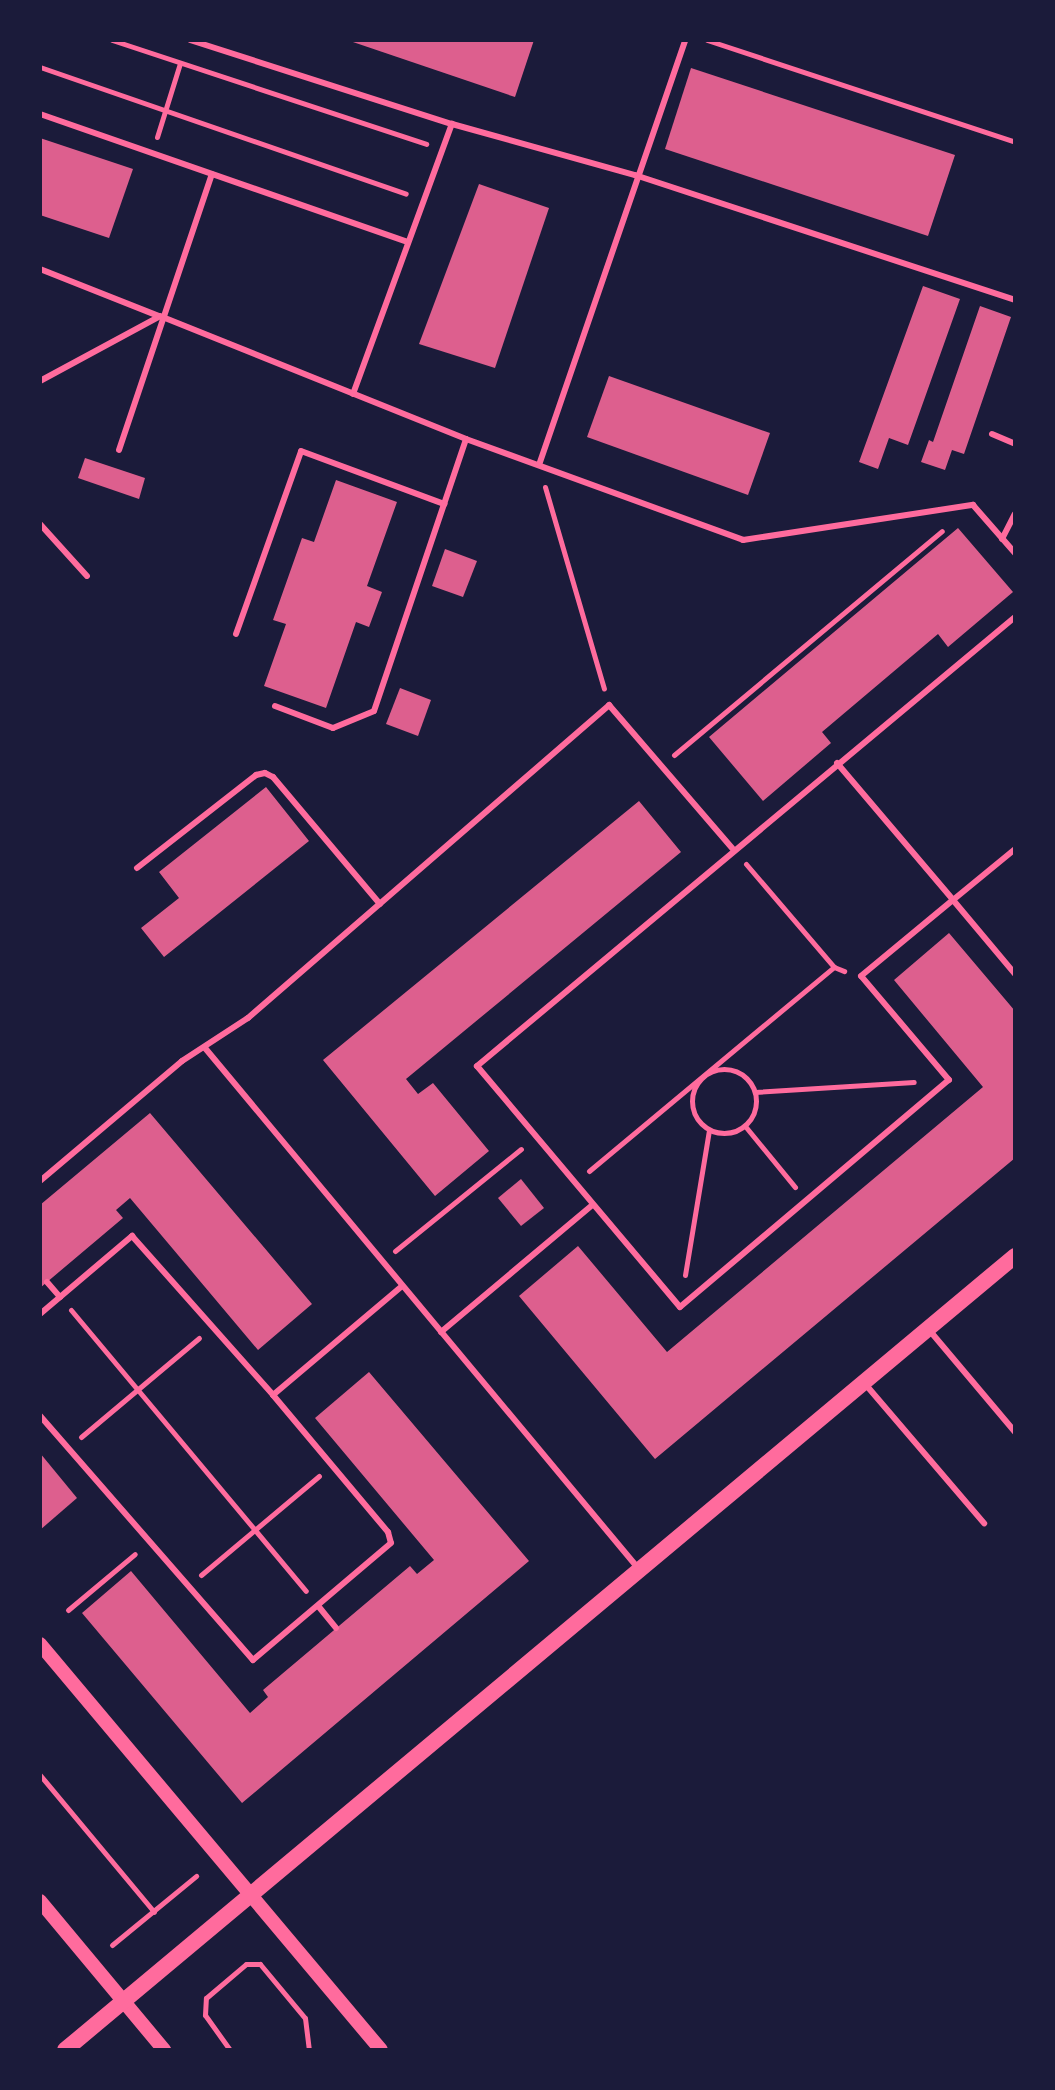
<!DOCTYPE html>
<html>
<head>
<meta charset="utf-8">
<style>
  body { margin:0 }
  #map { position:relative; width:1055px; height:2090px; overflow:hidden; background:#1b1b3a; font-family:Commissioner,sans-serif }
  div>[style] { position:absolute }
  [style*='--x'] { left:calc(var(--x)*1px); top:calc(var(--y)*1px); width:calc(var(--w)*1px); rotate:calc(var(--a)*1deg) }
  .building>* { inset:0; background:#dd5f8e }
  .path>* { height:5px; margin:-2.5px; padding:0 2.5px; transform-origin:2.5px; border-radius:2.5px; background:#ff6b9d }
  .path>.ring { margin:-2.5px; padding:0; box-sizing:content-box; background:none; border:5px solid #ff6b9d; border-radius:50% }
  .service>* { height:6px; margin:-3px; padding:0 3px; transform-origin:3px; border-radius:3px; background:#ff6b9d }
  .tertiary>* { height:14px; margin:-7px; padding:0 7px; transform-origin:7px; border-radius:7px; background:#ff6b9d }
  .secondary>* { height:16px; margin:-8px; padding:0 8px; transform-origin:8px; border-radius:8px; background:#ff6b9d }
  span { translate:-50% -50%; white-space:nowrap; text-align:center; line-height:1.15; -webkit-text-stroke:8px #1b1b3a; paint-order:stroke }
  .frame { position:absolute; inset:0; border:42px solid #1b1b3a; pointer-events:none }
</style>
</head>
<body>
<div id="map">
  <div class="building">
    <div style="clip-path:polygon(347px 40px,534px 40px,515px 97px)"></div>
    <div style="clip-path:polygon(691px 68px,955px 155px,928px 236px,665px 149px)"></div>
    <div style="clip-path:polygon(40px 138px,133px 169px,109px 238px,40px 215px)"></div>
    <div style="clip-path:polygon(479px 184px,549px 208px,495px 368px,419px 344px)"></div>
    <div style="clip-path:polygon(923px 286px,960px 299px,908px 445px,889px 438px,878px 469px,859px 462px)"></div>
    <div style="clip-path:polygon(980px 306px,1011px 317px,964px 454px,952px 450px,945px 470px,921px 462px,929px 440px,933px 442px)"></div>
    <div style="clip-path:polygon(609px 376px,770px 433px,748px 495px,587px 437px)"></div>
    <div style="clip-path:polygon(85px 458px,145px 478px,139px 499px,78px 478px)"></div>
    <div style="clip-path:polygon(336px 480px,397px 502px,367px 586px,382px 592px,369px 627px,356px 622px,326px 708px,264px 686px,286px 624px,273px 620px,302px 538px,314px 542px)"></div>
    <div style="clip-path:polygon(958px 528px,1013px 592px,948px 647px,938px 634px,822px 732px,831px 743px,763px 801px,709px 737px)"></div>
    <div style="clip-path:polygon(445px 549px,477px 561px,463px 597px,432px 586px)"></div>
    <div style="clip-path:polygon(400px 688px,431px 700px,418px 736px,386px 724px)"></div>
    <div style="clip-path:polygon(266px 787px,309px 841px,164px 957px,141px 928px,179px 898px,159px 872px)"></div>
    <div style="clip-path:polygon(639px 801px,681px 852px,406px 1079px,418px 1094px,433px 1083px,489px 1151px,435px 1196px,323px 1060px)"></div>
    <div style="clip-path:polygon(949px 933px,1015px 1011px,1015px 1158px,655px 1459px,519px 1296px,578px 1246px,667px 1352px,983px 1087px,894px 980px)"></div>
    <div style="clip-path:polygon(150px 1113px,312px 1304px,258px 1350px,130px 1198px,116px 1210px,123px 1218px,40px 1288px,40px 1205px)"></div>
    <div style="clip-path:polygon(521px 1179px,544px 1208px,521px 1226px,498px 1198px)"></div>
    <div style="clip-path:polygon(369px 1372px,529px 1561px,242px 1803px,82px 1613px,131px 1571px,250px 1713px,268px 1697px,263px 1690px,410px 1566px,417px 1574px,434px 1560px,315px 1418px)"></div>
    <div style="clip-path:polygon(40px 1453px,77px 1498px,40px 1530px)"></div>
  </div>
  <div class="path">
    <div style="--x:112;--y:40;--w:331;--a:18.3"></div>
    <div style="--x:707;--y:40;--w:324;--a:18.3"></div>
    <div style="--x:40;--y:67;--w:387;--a:19.1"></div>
    <div style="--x:157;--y:137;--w:77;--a:-72.7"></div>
    <div style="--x:545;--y:487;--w:210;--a:73.7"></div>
    <div style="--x:674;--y:755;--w:349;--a:-39.9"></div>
    <div style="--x:746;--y:864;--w:135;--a:49.5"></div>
    <div class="ring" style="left:692px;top:1069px;width:59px;height:59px"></div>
    <div style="--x:755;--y:1092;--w:159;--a:-3.6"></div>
    <div style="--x:745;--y:1126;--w:79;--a:50.7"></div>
    <div style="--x:589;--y:1171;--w:319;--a:-39.8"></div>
    <div style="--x:834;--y:967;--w:11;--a:22"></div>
    <div style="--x:395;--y:1251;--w:162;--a:-39"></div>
    <div style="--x:685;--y:1275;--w:147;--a:-80.6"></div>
    <div style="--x:71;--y:1310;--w:366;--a:50.1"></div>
    <div style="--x:81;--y:1437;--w:154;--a:-40"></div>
    <div style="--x:201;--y:1575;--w:154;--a:-40"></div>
    <div style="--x:68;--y:1610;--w:87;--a:-39.9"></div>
    <div style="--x:40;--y:1775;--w:178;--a:50.2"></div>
    <div style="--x:112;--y:1945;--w:109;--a:-39.4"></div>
    <div style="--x:230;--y:2050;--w:43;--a:-125.5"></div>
    <div style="--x:205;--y:2015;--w:17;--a:-87"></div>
    <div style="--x:206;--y:1998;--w:52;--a:-40.4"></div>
    <div style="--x:246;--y:1964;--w:14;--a:0"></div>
    <div style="--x:260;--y:1964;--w:70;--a:50.2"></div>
    <div style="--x:305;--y:2018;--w:32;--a:83"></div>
  </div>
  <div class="service">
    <div style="--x:190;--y:40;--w:275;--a:17.8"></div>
    <div style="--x:452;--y:124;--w:190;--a:15.6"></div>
    <div style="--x:635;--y:175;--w:400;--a:18.2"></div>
    <div style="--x:40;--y:114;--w:389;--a:19.2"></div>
    <div style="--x:40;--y:269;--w:128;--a:21.6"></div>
    <div style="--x:40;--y:381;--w:136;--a:-28.4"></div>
    <div style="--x:160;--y:316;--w:330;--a:21.9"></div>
    <div style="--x:466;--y:439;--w:295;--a:20"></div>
    <div style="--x:743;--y:540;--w:233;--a:-8.7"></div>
    <div style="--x:973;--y:505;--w:64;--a:48.8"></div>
    <div style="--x:353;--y:394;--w:288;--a:-69.9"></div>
    <div style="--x:992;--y:434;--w:25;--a:23"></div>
    <div style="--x:119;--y:450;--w:291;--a:-71.4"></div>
    <div style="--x:539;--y:465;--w:449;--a:-71"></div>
    <div style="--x:40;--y:524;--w:70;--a:47.9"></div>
    <div style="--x:1002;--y:539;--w:28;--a:-63"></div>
    <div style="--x:1015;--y:617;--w:701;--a:140.15"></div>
    <div style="--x:477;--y:1066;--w:315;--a:49.9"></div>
    <div style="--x:680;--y:1307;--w:352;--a:-40.2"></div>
    <div style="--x:949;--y:1080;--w:136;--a:-130.2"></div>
    <div style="--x:861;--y:976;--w:119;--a:-39.6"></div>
    <div style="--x:953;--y:900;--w:97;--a:50"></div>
    <div style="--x:236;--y:634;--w:194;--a:-70.4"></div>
    <div style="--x:301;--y:451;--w:153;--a:20.3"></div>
    <div style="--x:275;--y:706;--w:62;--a:20.8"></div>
    <div style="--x:333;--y:728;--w:44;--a:-22.5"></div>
    <div style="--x:374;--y:711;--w:287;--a:-71.3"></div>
    <div style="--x:837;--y:763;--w:180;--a:49.7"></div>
    <div style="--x:953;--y:900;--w:80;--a:-39.4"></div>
    <div style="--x:137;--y:868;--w:151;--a:-38"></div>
    <div style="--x:256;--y:775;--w:9;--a:-13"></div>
    <div style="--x:265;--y:773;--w:9;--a:27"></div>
    <div style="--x:273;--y:777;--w:166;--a:49.9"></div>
    <div style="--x:205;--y:1048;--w:677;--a:50.22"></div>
    <div style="--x:40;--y:1181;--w:186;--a:-40.2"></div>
    <div style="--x:182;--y:1061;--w:79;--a:-33.1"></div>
    <div style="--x:248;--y:1018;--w:478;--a:-40.9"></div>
    <div style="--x:609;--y:705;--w:189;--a:49.3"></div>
    <div style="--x:47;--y:1282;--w:20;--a:49"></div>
    <div style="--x:40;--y:1314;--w:121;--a:-40.3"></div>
    <div style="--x:132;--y:1236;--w:213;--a:48.4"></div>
    <div style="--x:273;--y:1395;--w:179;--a:50"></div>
    <div style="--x:388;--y:1532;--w:11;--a:75"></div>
    <div style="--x:391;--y:1543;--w:181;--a:139.7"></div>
    <div style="--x:253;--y:1660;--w:324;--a:-131.1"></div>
    <div style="--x:930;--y:1331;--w:132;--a:49.9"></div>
    <div style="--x:441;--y:1332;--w:196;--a:-40"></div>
    <div style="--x:866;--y:1385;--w:182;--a:49.5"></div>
    <div style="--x:273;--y:1395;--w:169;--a:-40.2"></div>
    <div style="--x:319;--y:1607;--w:27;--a:51"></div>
  </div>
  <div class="tertiary">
    <div style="--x:40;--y:1644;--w:530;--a:49.97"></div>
    <div style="--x:40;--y:1901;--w:194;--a:50.2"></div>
  </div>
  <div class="secondary">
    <div style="--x:65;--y:2050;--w:1238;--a:-39.89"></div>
  </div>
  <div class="frame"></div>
</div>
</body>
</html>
